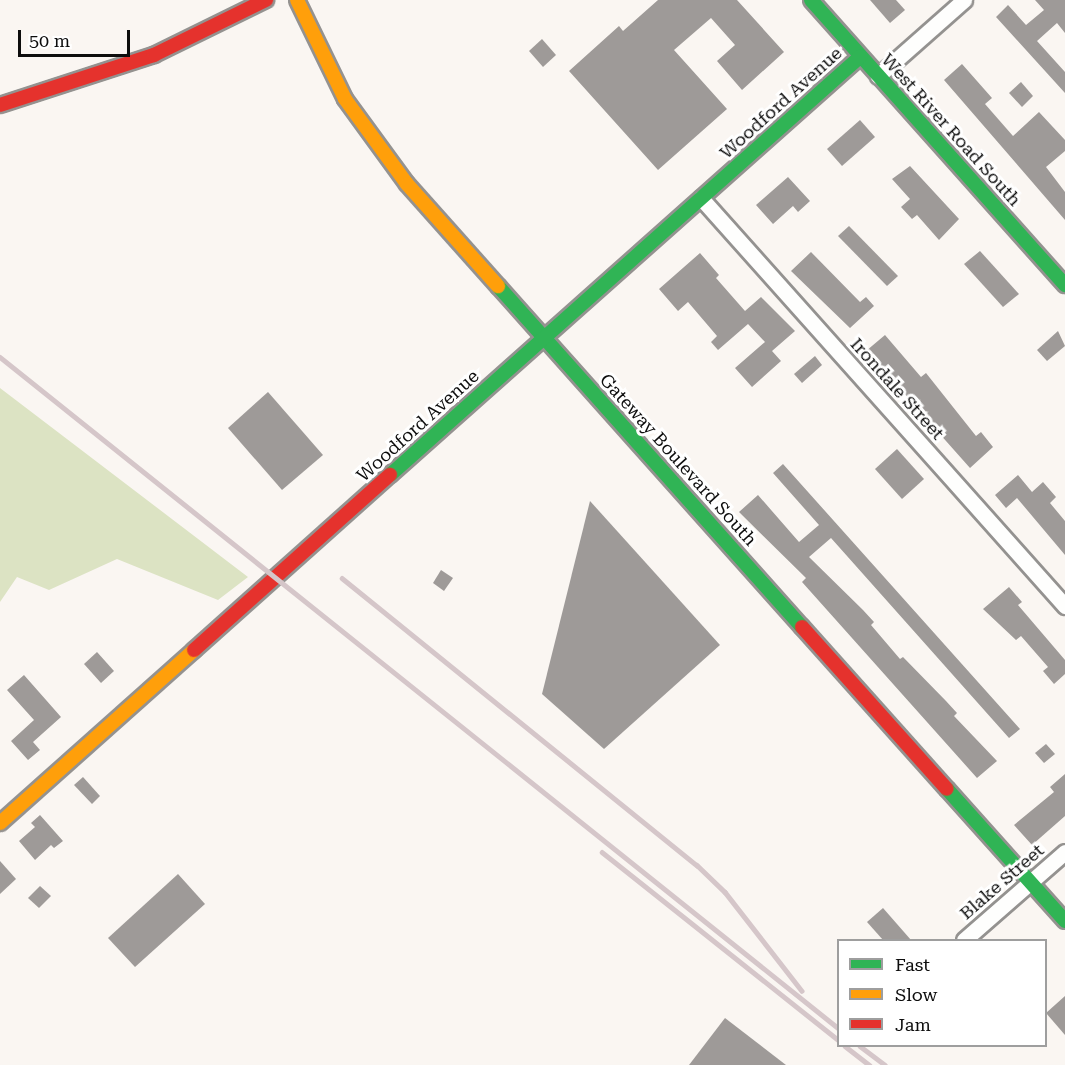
<!DOCTYPE html>
<html>
<head>
<meta charset="utf-8">
<style>
  body { margin:0 }
  #map { position:relative; width:1065px; height:1065px; overflow:hidden; background:#faf6f2; font-family:"Roboto Serif",serif }
  div>[style] { position:absolute }
  [style*='--x'] { left:calc(var(--x)*1px); top:calc(var(--y)*1px); width:calc(var(--w)*1px); rotate:calc(var(--a)*1deg) }
  .forest>* { inset:0; background:#dce3c3 }
  .building>* { inset:0; background:#9e9a98 }
  .roads { filter:drop-shadow(2px 0 #949290) drop-shadow(-2px 0 #949290) drop-shadow(0 2px #949290) drop-shadow(0 -2px #949290) }
  .street>* { height:15px; margin:-7.5px; padding:0 7.5px; transform-origin:7.5px; border-radius:7.5px; background:#fefefd }
  .fast>* { height:14px; margin:-7px; padding:0 7px; transform-origin:7px; border-radius:7px; background:#30b455 }
  .slow>* { height:14px; margin:-7px; padding:0 7px; transform-origin:7px; border-radius:7px; background:#ff9f0a }
  .jam>* { height:14px; margin:-7px; padding:0 7px; transform-origin:7px; border-radius:7px; background:#e5322d }
  .rail>* { height:4.5px; margin:-2.25px; padding:0 2.25px; transform-origin:2.25px; border-radius:2.25px; background:#d5c6c9 }
  span { translate:-50% -50%; white-space:nowrap; text-align:center; line-height:1.15; -webkit-text-stroke:6px #fff; paint-order:stroke }
  .street-label { font-size:18px; color:#0d0d0d }
  .legend { position:absolute; left:837px; top:939px; width:210px; height:108px; box-sizing:border-box; background:#fff; border:2px solid #9e9e9e; margin:0; padding:8px 10px; list-style:none; font-size:18px; color:#0d0d0d }
  .legend li { display:flex; align-items:center; gap:12px; height:30px }
  .legend b { width:30px; border:2px solid #9e9e9e }
  .scale { position:absolute; left:18px; top:30px; width:112px; height:27px; box-sizing:border-box; border:3px solid #0d0d0d; border-top:0; padding-left:8px; font-size:18px; line-height:21px; white-space:nowrap; color:#0d0d0d; -webkit-text-stroke:4px #fff; paint-order:stroke }
</style>
</head>
<body>
<div id="map">
  <div class="forest">
    <div style="clip-path:polygon(0 388px,248px 577px,218px 600px,117px 559px,49px 590px,17px 577px,0 602px)"></div>
  </div>
  <div class="building">
    <div style="clip-path:polygon(658px 0,737px 0,784px 52px,742px 90px,717px 61px,735px 45px,711px 18px,674px 50px,727px 109px,658px 170px,569px 71px,619px 26px,623px 31px)"></div>
    <div style="clip-path:polygon(870px 0,896px 0,905px 10px,890px 23px)"></div>
    <div style="clip-path:polygon(1035px 0,1065px 0,1065px 33px,1057px 23px,1037px 41px,1065px 72px,1065px 93px,996px 17px,1008px 5px,1026px 25px,1044px 10px)"></div>
    <div style="clip-path:polygon(542px 39px,556px 55px,543px 67px,529px 51px)"></div>
    <div style="clip-path:polygon(962px 64px,992px 98px,985px 104px,1013px 136px,1039px 112px,1065px 140px,1065px 151px,1046px 167px,1065px 192px,1065px 220px,944px 80px)"></div>
    <div style="clip-path:polygon(1021px 82px,1033px 96px,1022px 107px,1009px 93px)"></div>
    <div style="clip-path:polygon(860px 120px,875px 137px,842px 166px,827px 149px)"></div>
    <div style="clip-path:polygon(910px 166px,959px 219px,939px 240px,917px 215px,912px 219px,901px 207px,910px 199px,892px 179px)"></div>
    <div style="clip-path:polygon(788px 177px,810px 201px,798px 212px,793px 206px,773px 224px,756px 205px)"></div>
    <div style="clip-path:polygon(849px 226px,898px 276px,887px 286px,838px 236px)"></div>
    <div style="clip-path:polygon(980px 251px,1019px 294px,1003px 307px,964px 264px)"></div>
    <div style="clip-path:polygon(811px 252px,860px 302px,866px 297px,874px 306px,850px 328px,791px 271px)"></div>
    <div style="clip-path:polygon(700px 253px,719px 275px,716px 278px,745px 311px,761px 297px,795px 331px,772px 351px,781px 361px,752px 387px,735px 368px,765px 342px,748px 324px,718px 350px,711px 342px,717px 336px,688px 302px,678px 311px,659px 289px)"></div>
    <div style="clip-path:polygon(1058px 331px,1065px 346px,1047px 361px,1037px 350px)"></div>
    <div style="clip-path:polygon(885px 335px,921px 377px,926px 373px,976px 436px,981px 432px,993px 447px,970px 468px,866px 351px)"></div>
    <div style="clip-path:polygon(815px 356px,822px 365px,802px 383px,794px 374px)"></div>
    <div style="clip-path:polygon(268px 392px,323px 455px,282px 490px,228px 428px)"></div>
    <div style="clip-path:polygon(897px 449px,924px 479px,902px 499px,875px 469px)"></div>
    <div style="clip-path:polygon(783px 464px,1020px 729px,1009px 738px,831px 538px,809px 557px,863px 610px,874px 622px,871px 625px,900px 659px,903px 657px,946px 701px,957px 713px,954px 716px,997px 761px,977px 778px,802px 582px,806px 578px,739px 512px,758px 495px,799px 542px,819px 525px,773px 473px)"></div>
    <div style="clip-path:polygon(1018px 475px,1032px 492px,1043px 482px,1056px 497px,1050px 503px,1065px 521px,1065px 555px,1017px 498px,1006px 508px,995px 495px)"></div>
    <div style="clip-path:polygon(590px 501px,720px 645px,604px 749px,542px 694px)"></div>
    <div style="clip-path:polygon(441px 570px,453px 578px,444px 591px,433px 583px)"></div>
    <div style="clip-path:polygon(1009px 587px,1022px 602px,1018px 605px,1065px 660px,1065px 674px,1054px 684px,1043px 671px,1048px 667px,1021px 636px,1016px 640px,983px 609px)"></div>
    <div style="clip-path:polygon(97px 652px,114px 671px,101px 683px,84px 664px)"></div>
    <div style="clip-path:polygon(24px 675px,61px 717px,33px 742px,40px 750px,28px 760px,11px 741px,34px 720px,7px 690px)"></div>
    <div style="clip-path:polygon(1046px 744px,1055px 754px,1044px 763px,1035px 753px)"></div>
    <div style="clip-path:polygon(1065px 774px,1065px 816px,1032px 845px,1014px 825px,1054px 792px,1050px 787px)"></div>
    <div style="clip-path:polygon(83px 777px,100px 796px,92px 804px,74px 785px)"></div>
    <div style="clip-path:polygon(40px 815px,63px 841px,54px 848px,51px 845px,35px 860px,19px 841px,35px 827px,31px 823px)"></div>
    <div style="clip-path:polygon(0 861px,16px 879px,0 894px)"></div>
    <div style="clip-path:polygon(178px 874px,205px 904px,135px 967px,108px 938px)"></div>
    <div style="clip-path:polygon(40px 886px,51px 896px,39px 908px,28px 898px)"></div>
    <div style="clip-path:polygon(883px 908px,911px 940px,883px 940px,867px 922px)"></div>
    <div style="clip-path:polygon(1065px 996px,1065px 1035px,1046px 1013px)"></div>
    <div style="clip-path:polygon(725px 1018px,786px 1065px,689px 1065px)"></div>
  </div>
  <div class="roads">
    <div class="street">
      <div style="--x:878;--y:76;--w:115;--a:-41.5"></div>
      <div style="--x:701;--y:198;--w:547;--a:48.26"></div>
      <div style="--x:964;--y:940;--w:134;--a:-41.1"></div>
    </div>
    <div class="fast">
      <div style="--x:811;--y:0;--w:382;--a:48.3"></div>
      <div style="--x:498;--y:286;--w:457;--a:48.3"></div>
      <div style="--x:390;--y:475;--w:630;--a:-41.66"></div>
      <div style="--x:947;--y:789;--w:177;--a:48.2"></div>
    </div>
    <div class="slow">
      <div style="--x:297;--y:0;--w:110;--a:64.1"></div>
      <div style="--x:345;--y:99;--w:105;--a:53.9"></div>
      <div style="--x:407;--y:184;--w:137;--a:48.3"></div>
      <div style="--x:0;--y:823;--w:260;--a:-41.7"></div>
    </div>
    <div class="jam">
      <div style="--x:0;--y:105;--w:162;--a:-18"></div>
      <div style="--x:154;--y:55;--w:125;--a:-26.2"></div>
      <div style="--x:802;--y:627;--w:217;--a:48.2"></div>
      <div style="--x:194;--y:650;--w:263;--a:-41.8"></div>
    </div>
  </div>
  <div class="rail">
    <div style="--x:0;--y:357;--w:1074;--a:38.68"></div>
    <div style="--x:342;--y:578;--w:457;--a:39"></div>
    <div style="--x:697;--y:865;--w:39;--a:44"></div>
    <div style="--x:725;--y:892;--w:125;--a:52.1"></div>
    <div style="--x:602;--y:852;--w:302;--a:38.5"></div>
    <div style="--x:845;--y:1046;--w:31;--a:38"></div>
    <div style="--x:860;--y:1046;--w:31;--a:37"></div>
  </div>
  <div class="street-label">
    <span style="left:781px;top:103px;rotate:-42deg">Woodford Avenue</span>
    <span style="left:951px;top:130px;rotate:48deg">West River Road South</span>
    <span style="left:897px;top:389px;rotate:48deg">Irondale Street</span>
    <span style="left:418px;top:426px;rotate:-42deg">Woodford Avenue</span>
    <span style="left:678px;top:460px;rotate:48deg">Gateway Boulevard South</span>
    <span style="left:1002px;top:882px;rotate:-41deg">Blake Street</span>
  </div>
  <ul class="legend">
  <li><b style="height:8px;background:#30b455"></b>Fast</li>
  <li><b style="height:8px;background:#ff9f0a"></b>Slow</li>
  <li><b style="height:8px;background:#e5322d"></b>Jam</li>
  </ul>
  <div class="scale">50 m</div>
</div>
</body>
</html>
